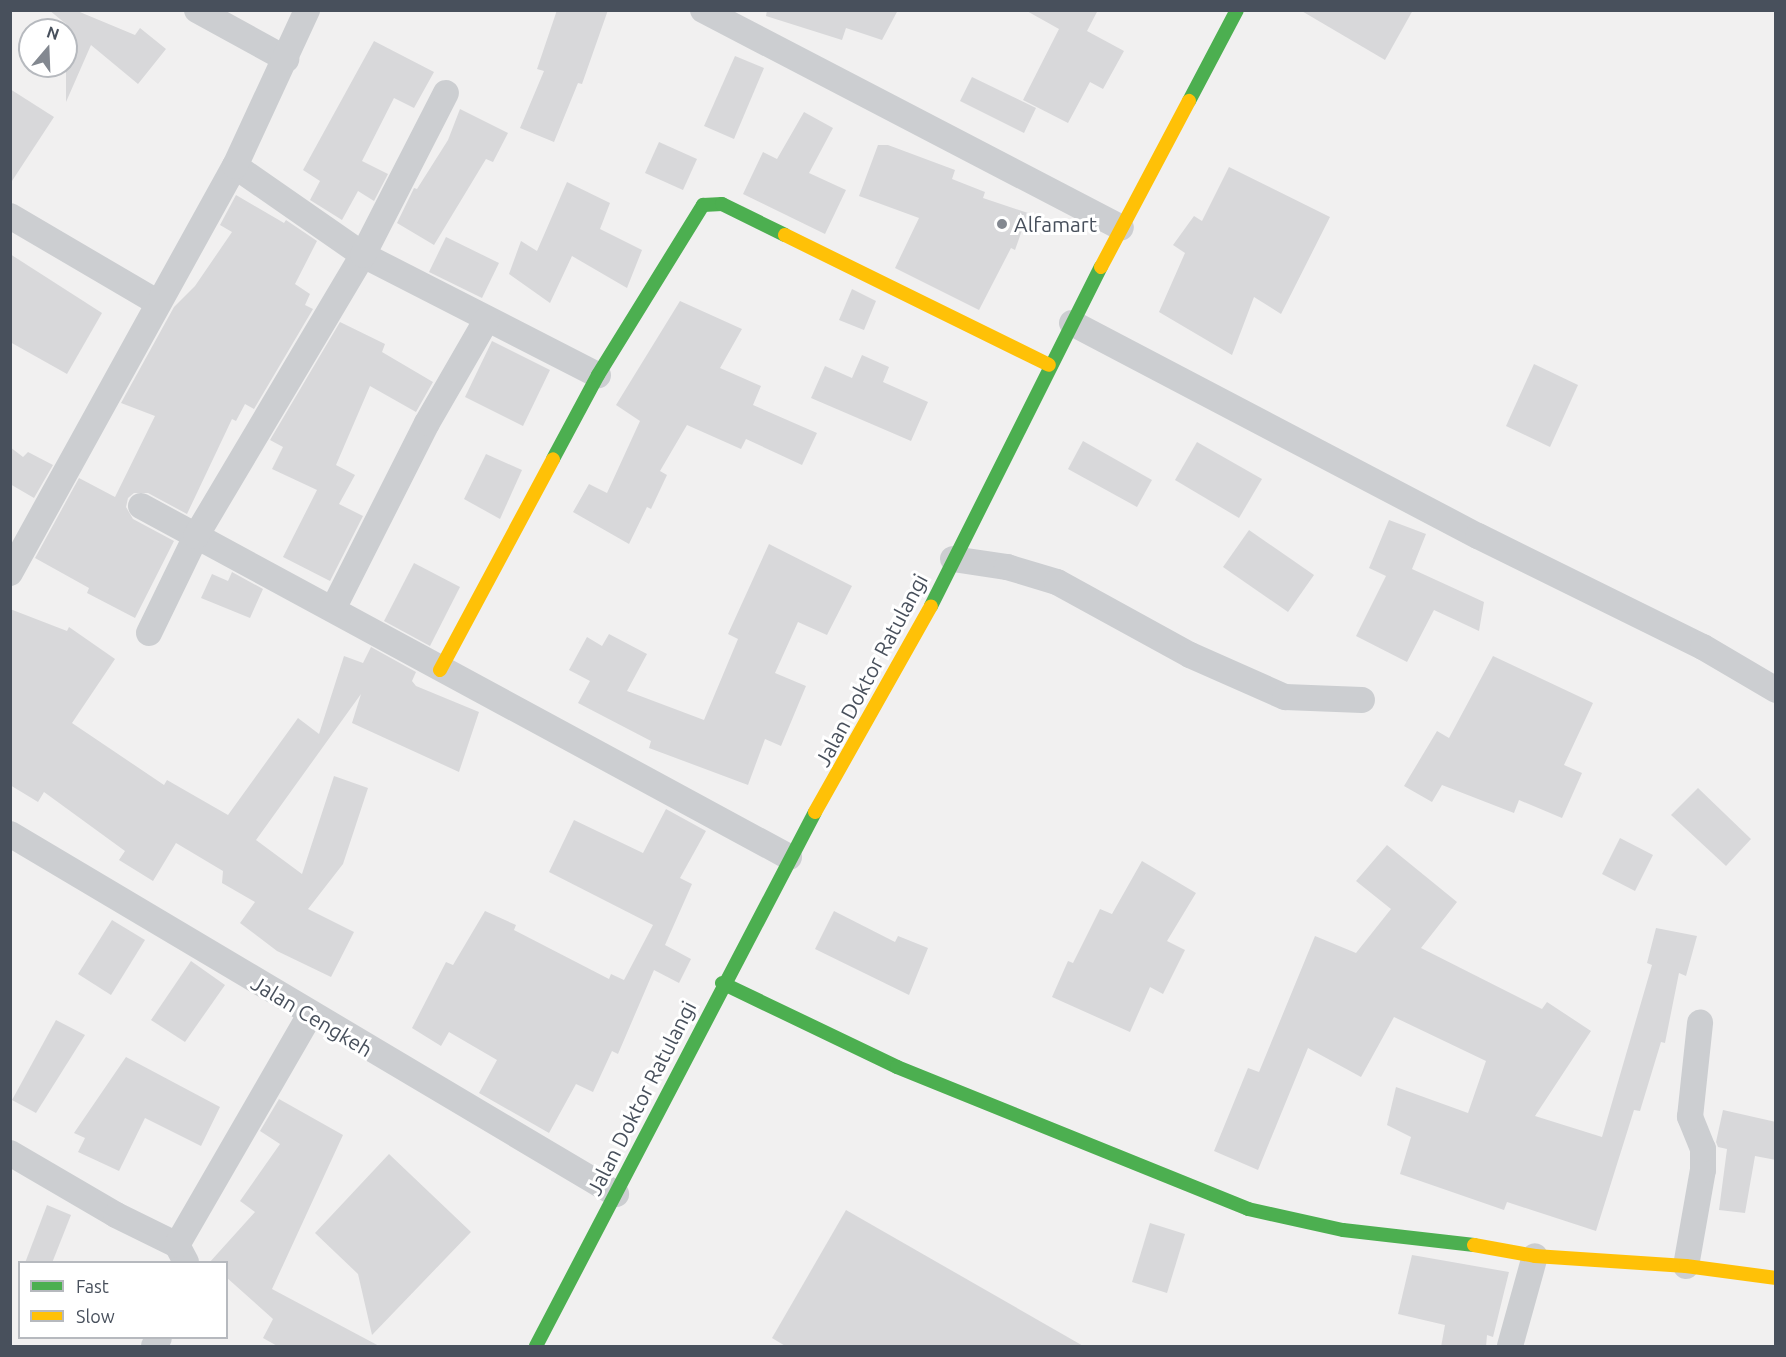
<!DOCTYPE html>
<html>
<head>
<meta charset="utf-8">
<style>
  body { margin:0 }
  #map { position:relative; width:1786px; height:1357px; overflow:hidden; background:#f1f0f0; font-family:Ubuntu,sans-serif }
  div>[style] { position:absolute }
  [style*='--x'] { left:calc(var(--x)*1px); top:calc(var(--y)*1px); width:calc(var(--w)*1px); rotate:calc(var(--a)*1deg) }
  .building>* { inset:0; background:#d8d8da }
  .street>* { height:26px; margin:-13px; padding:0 13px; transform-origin:13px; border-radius:13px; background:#ccced1 }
  .fast>* { height:14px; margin:-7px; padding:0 7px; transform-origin:7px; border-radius:7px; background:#4caf50 }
  .slow>* { height:14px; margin:-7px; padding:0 7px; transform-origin:7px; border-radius:7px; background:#ffc107 }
  .dots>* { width:16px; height:16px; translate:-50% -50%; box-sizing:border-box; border:3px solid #fff; border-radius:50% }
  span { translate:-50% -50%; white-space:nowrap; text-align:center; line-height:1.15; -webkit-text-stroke:6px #fff; paint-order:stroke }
  .poi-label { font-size:21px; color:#48505c }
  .left { translate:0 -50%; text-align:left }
  .street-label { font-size:21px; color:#48505c }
  .frame { position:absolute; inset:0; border:12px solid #48505c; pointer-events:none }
  .legend { position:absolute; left:18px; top:1261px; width:210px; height:78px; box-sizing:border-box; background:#fff; border:2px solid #b6b9be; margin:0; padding:8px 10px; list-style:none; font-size:18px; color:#48505c }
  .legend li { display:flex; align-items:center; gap:12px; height:30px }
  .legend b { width:30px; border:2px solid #b6b9be }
  .north { position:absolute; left:18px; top:18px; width:60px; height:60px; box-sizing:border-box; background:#fff; border:2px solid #b6b9be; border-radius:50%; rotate:19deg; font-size:16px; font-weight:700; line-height:24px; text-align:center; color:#48505c }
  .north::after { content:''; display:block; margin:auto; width:21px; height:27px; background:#838890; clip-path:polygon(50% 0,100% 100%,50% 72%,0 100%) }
</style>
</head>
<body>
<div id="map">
  <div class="building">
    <div style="clip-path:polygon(49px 10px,75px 10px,135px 35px,140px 28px,166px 49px,138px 84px,91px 45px,66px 102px,66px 24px)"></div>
    <div style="clip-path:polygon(557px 10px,608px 10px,582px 84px,578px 83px,554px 142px,520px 128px,544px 71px,537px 69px)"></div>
    <div style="clip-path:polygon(767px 10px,898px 10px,882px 40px,846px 28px,842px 40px,766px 16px)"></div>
    <div style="clip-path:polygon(1025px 10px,1098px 10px,1087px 31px,1124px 51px,1103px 89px,1090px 82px,1068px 123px,1023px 100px,1059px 29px)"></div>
    <div style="clip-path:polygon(1300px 10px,1413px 10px,1385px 60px)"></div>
    <div style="clip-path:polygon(374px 41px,434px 72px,414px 108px,394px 98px,362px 161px,388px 174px,374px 201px,358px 191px,342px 220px,310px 200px,320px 181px,303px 170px)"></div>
    <div style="clip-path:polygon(735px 56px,764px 68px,734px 139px,704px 126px)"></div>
    <div style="clip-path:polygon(972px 77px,1036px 108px,1024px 133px,960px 101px)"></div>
    <div style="clip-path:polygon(10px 89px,54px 117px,10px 184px)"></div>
    <div style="clip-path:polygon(460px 109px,508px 133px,493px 162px,486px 159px,434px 245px,397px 223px,414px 188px,417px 189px,448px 140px)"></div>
    <div style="clip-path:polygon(804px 112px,833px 128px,809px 173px,846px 190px,825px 234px,743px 194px,763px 152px,777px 159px)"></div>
    <div style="clip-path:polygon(659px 142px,697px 159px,683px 190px,645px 173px)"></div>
    <div style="clip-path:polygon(878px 145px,888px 145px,955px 170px,952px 179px,985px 192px,983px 198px,1028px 213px,1015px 250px,1011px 248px,979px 310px,895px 268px,919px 218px,859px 196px)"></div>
    <div style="clip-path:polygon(1229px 167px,1330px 217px,1281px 314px,1254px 297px,1232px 355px,1159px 312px,1185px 253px,1173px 245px,1194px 216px,1202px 221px)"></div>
    <div style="clip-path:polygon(567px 182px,610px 203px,600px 229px,642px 250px,627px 288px,572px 256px,550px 303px,509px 274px,521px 241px,537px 251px)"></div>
    <div style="clip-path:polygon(236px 195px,284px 223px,286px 220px,317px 241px,295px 284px,310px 294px,305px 305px,313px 309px,254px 409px,245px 404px,236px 421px,232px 419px,187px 514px,148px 493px,134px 493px,128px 498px,126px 507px,133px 519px,174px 541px,135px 618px,87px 593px,89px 588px,35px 558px,79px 478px,115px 497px,155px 416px,121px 403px,174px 307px,195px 286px,232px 232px,220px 225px)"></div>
    <div style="clip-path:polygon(446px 237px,499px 263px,482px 298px,429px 272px)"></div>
    <div style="clip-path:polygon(10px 254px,102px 313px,67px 374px,10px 342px)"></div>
    <div style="clip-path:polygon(852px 289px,876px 301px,864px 330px,839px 320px)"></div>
    <div style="clip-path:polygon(680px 301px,742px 329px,720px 368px,761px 386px,753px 405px,817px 433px,802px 465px,746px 439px,741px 449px,687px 425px,660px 471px,667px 475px,651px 509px,647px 507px,629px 544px,573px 512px,589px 484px,607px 493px,640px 421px,616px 405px)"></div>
    <div style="clip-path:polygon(340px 322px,385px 344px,382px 352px,433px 382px,416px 412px,370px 386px,336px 465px,355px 475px,339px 504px,363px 516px,330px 581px,283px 557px,317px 490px,272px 469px,283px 447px,270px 440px)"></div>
    <div style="clip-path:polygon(492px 341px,550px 370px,523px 426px,465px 397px)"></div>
    <div style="clip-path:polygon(862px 355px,889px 367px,883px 382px,928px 402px,911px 441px,811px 398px,825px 366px,852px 378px)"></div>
    <div style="clip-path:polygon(1534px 364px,1578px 385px,1550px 447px,1506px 426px)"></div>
    <div style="clip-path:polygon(1083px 441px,1152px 480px,1137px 507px,1068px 469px)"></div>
    <div style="clip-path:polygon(1197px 442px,1262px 479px,1239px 518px,1175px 480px)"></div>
    <div style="clip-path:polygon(10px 447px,23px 457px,28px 452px,53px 465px,34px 498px,10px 484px)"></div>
    <div style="clip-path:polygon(486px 454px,522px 470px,500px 519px,464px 499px)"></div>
    <div style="clip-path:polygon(1389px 520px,1426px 534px,1412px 569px,1484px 602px,1479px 631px,1434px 610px,1407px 662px,1356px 636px,1386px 576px,1369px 568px)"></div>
    <div style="clip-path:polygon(1249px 530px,1314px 575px,1288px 612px,1223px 567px)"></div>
    <div style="clip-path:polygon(769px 544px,852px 586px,827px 635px,798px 622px,775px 673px,806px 686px,781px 746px,765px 739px,748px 785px,649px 748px,651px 741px,578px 703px,590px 681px,569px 670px,587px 637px,602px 646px,609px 634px,647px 654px,627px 691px,704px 720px,738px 639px,728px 634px)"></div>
    <div style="clip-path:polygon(414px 563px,460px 587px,430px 646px,384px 621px)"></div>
    <div style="clip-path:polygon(232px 572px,263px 589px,250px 618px,201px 598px,212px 574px,228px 581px)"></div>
    <div style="clip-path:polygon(10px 609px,67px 631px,69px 627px,115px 659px,72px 723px,164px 785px,167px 780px,228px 815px,298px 718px,319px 734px,344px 656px,363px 663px,371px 647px,416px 672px,412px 681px,416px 686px,479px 712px,459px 772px,352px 723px,361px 694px,256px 840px,302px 874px,334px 776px,368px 788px,343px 864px,308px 909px,354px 932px,331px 977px,277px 951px,240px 923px,255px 902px,222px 883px,223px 871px,176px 843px,153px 881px,119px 860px,125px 851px,44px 792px,38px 802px,10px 785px)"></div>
    <div style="clip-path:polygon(1493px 656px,1593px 703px,1564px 765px,1582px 773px,1562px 818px,1519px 800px,1514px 813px,1442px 785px,1432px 802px,1404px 786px,1437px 731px,1449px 738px)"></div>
    <div style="clip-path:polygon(1698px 788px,1751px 839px,1726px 866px,1671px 815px)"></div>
    <div style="clip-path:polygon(666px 809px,706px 831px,680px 878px,692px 884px,665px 945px,691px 959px,679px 983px,654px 970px,618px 1054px,612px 1051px,593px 1092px,576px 1084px,549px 1133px,479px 1093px,497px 1060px,449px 1032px,441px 1046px,412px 1028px,446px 962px,453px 965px,485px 911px,516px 925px,514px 930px,609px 979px,611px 974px,624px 980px,653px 925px,549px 872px,574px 820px,643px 853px)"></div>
    <div style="clip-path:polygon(1620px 838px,1653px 855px,1635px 891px,1602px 874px)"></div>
    <div style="clip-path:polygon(1387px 845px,1457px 902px,1421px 948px,1542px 1009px,1547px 1002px,1591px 1031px,1535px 1116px,1602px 1137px,1652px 965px,1647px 963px,1656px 928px,1697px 936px,1686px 976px,1679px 973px,1665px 1043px,1661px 1042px,1640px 1111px,1634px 1110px,1596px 1231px,1507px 1202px,1504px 1210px,1400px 1174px,1411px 1137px,1387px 1125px,1396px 1087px,1468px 1113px,1486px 1061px,1394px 1017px,1361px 1077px,1308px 1048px,1258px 1170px,1214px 1151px,1248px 1068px,1259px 1072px,1315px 936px,1356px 953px,1391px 909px,1356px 881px)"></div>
    <div style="clip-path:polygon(1142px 861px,1196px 893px,1167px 941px,1185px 950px,1163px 994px,1150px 987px,1130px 1032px,1052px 997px,1068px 961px,1073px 963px,1100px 909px,1112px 914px)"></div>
    <div style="clip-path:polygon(834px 911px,895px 942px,898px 936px,928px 948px,909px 995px,815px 949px)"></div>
    <div style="clip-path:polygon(112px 920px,145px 940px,111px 995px,78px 974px)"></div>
    <div style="clip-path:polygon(191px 961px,225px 985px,185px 1042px,151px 1020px)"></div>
    <div style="clip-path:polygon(56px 1020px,85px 1035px,36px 1113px,12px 1100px)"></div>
    <div style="clip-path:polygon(126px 1057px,220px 1107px,201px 1146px,145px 1118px,119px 1171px,78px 1152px,85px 1138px,74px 1133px)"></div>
    <div style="clip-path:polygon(279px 1099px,343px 1135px,272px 1289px,381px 1347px,279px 1347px,263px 1338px,273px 1319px,226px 1277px,226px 1263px,209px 1263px,255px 1212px,240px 1201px,280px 1144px,260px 1131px)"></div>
    <div style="clip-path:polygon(1723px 1110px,1776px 1122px,1776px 1160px,1755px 1156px,1745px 1213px,1719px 1210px,1727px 1149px,1718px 1147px,1716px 1142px)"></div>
    <div style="clip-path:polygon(389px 1154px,471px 1232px,372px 1335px,358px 1274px,315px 1233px)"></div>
    <div style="clip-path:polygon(47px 1205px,71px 1215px,52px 1263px,25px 1263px)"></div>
    <div style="clip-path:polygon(846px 1210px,1085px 1347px,787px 1347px,772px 1338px)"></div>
    <div style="clip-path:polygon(1150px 1223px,1185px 1234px,1167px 1293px,1132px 1282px)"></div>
    <div style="clip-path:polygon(1412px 1255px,1509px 1272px,1493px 1337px,1487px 1335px,1486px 1347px,1441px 1347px,1445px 1325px,1398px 1314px)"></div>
  </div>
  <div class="street">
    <div style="--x:197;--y:10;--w:102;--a:28.8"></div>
    <div style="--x:703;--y:10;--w:471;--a:27.5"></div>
    <div style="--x:235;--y:166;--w:156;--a:34.8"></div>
    <div style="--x:363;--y:255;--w:264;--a:27.1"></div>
    <div style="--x:10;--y:216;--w:172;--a:30.4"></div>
    <div style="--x:1072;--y:323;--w:458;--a:27.7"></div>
    <div style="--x:1478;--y:536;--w:251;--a:26.3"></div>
    <div style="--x:1703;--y:647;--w:85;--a:30.5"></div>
    <div style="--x:141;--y:506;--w:737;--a:28.44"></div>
    <div style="--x:953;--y:559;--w:55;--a:8.4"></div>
    <div style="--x:1007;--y:567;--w:52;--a:16.7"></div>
    <div style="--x:1057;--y:582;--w:152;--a:28.8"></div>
    <div style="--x:1190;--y:655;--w:104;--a:23.9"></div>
    <div style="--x:1285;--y:697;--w:77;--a:2.2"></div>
    <div style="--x:10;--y:573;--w:465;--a:-61.1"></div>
    <div style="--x:235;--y:166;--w:172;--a:-65.2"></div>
    <div style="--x:333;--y:609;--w:208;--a:-63.2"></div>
    <div style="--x:427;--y:423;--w:120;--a:-60"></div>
    <div style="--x:149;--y:633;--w:108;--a:-64.1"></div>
    <div style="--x:196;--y:536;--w:327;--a:-59.3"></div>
    <div style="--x:363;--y:255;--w:182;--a:-62.9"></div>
    <div style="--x:10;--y:834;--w:705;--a:30.71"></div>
    <div style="--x:10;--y:1153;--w:123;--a:30.3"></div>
    <div style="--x:116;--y:1215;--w:68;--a:26.2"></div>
    <div style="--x:177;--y:1245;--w:19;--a:62"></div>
    <div style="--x:177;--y:1245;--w:266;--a:-60"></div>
    <div style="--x:1686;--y:1266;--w:97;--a:-80"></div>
    <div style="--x:1703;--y:1170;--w:21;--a:-90"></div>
    <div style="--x:1703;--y:1149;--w:35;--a:-112"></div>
    <div style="--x:1690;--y:1117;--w:95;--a:-83.9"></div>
    <div style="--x:154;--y:1346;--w:9;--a:-58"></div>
    <div style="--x:1510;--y:1346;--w:93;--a:-74.5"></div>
  </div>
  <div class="fast">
    <div style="--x:1189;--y:101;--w:103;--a:-62.2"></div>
    <div style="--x:553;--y:459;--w:95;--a:-61.8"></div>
    <div style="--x:598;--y:375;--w:200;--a:-58.3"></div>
    <div style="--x:703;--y:205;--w:19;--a:-3"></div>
    <div style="--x:722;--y:204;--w:70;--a:26.2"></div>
    <div style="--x:931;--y:606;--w:379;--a:-63.4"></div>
    <div style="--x:722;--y:983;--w:194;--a:25.6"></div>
    <div style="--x:897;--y:1067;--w:379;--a:22"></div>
    <div style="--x:1248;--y:1209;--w:97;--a:12.5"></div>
    <div style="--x:1343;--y:1230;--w:132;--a:6.5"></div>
    <div style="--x:536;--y:1346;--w:602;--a:-62.41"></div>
  </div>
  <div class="slow">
    <div style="--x:785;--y:235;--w:294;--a:26.2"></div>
    <div style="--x:1101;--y:267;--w:188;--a:-62.1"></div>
    <div style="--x:440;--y:670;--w:239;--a:-61.8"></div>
    <div style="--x:815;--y:812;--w:236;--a:-60.6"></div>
    <div style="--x:1474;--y:1245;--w:62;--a:10.2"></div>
    <div style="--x:1535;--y:1256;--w:151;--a:3.8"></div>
    <div style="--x:1686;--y:1266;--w:91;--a:7.6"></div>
  </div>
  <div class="dots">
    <div style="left:1002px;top:224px;background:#838890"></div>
  </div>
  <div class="poi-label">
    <span class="left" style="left:1014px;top:224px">Alfamart</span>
  </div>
  <div class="street-label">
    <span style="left:871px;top:670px;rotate:-62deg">Jalan Doktor Ratulangi</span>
    <span style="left:312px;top:1016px;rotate:31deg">Jalan Cengkeh</span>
    <span style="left:641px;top:1098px;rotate:-63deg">Jalan Doktor Ratulangi</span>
  </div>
  <div class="frame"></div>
  <ul class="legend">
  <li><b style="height:8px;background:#4caf50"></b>Fast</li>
  <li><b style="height:8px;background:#ffc107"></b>Slow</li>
  </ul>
  <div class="north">N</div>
</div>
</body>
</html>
